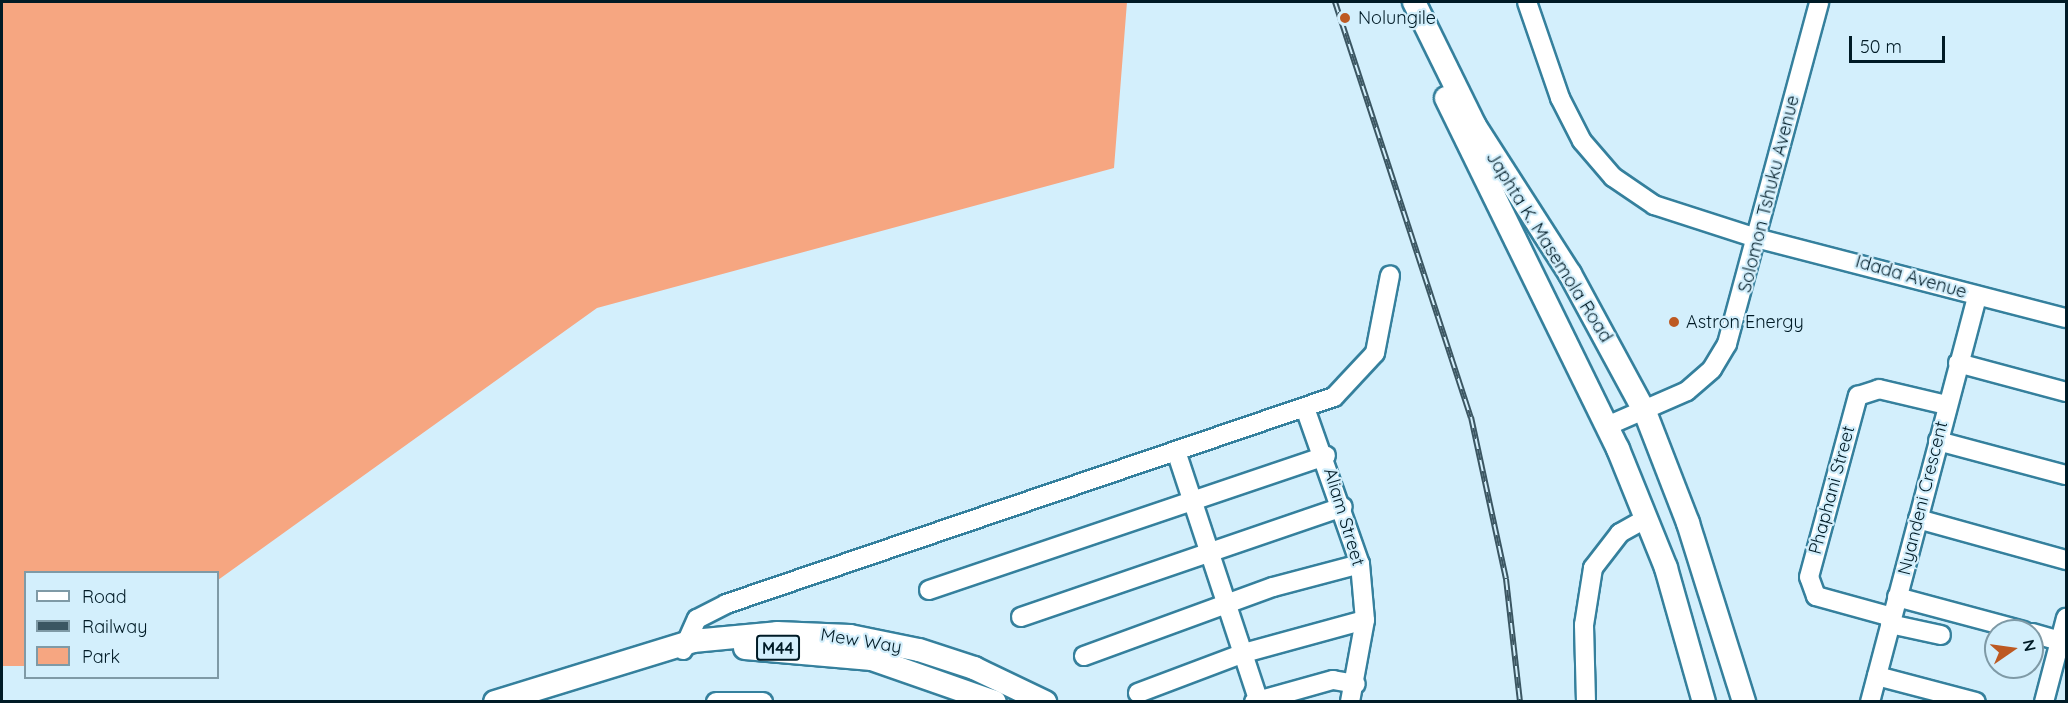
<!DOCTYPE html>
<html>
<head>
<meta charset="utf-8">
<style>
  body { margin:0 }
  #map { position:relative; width:2068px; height:703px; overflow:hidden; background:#d3effc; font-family:Quicksand,sans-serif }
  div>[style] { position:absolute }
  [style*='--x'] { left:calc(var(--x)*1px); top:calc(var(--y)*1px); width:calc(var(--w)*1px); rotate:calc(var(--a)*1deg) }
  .green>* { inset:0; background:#f6a681 }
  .roads { filter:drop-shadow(2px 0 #35809d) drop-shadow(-2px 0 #35809d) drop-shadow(0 2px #35809d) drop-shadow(0 -2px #35809d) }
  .minor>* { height:18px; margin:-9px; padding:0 9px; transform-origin:9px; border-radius:9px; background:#fff }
  .major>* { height:22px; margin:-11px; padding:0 11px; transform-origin:11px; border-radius:11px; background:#fff }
  .rail>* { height:6px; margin-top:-3px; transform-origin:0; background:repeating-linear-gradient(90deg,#d3effc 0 11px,#3b5662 0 22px); box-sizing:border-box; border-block:2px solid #3b5662 }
  .dots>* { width:16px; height:16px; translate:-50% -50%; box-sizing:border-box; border:3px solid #d3effc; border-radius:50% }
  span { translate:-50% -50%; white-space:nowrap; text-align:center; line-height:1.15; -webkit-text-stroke:4.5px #d3effc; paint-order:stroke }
  .shield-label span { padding:2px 4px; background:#d3effc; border:2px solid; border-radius:4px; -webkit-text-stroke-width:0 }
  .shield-label { font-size:16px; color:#001b26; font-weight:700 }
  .poi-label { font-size:18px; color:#001b26 }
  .left { translate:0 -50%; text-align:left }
  .street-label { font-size:18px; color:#001b26 }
  .frame { position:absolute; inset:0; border:3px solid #001b26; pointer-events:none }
  .legend { position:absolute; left:24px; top:571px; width:195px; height:108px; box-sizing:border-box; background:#d3effc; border:2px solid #7f9aa6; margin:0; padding:8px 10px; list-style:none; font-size:18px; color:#001b26 }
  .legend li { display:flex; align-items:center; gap:12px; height:30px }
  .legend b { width:30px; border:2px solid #7f9aa6 }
  .north { position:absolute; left:1984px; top:619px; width:60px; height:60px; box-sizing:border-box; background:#d3effc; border:2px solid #7f9aa6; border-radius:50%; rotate:77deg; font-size:16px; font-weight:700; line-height:24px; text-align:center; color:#001b26 }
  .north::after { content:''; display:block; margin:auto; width:21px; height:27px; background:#bd5922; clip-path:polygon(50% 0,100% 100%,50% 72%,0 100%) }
  .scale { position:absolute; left:1849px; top:36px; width:96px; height:27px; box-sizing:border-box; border:3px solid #001b26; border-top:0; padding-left:8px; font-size:18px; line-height:21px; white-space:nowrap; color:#001b26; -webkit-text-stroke:4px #d3effc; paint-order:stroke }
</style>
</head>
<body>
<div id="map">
  <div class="green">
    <div style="clip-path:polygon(2px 2px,1127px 2px,1114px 168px,597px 308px,218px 580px,218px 572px,26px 572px,25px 666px,2px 666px)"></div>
  </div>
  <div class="roads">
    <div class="minor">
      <div style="--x:1527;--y:2;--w:102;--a:71"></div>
      <div style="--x:1560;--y:98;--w:48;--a:62.9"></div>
      <div style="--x:1582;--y:141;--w:48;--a:49.3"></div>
      <div style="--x:1613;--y:177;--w:50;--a:34.3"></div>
      <div style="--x:1654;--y:205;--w:107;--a:17.9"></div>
      <div style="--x:1756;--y:238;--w:320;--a:14.5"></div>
      <div style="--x:1958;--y:363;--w:112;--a:15"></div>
      <div style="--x:1305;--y:408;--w:165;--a:70.6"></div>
      <div style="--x:1360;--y:564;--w:56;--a:84.9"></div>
      <div style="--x:1365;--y:620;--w:83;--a:100.4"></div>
      <div style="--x:1607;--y:426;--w:87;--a:-23.6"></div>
      <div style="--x:1687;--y:391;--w:33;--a:-41"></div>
      <div style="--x:1712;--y:369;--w:29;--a:-59"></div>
      <div style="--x:1727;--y:344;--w:354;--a:-74.9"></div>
      <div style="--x:1938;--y:441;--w:132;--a:14.9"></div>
      <div style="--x:1176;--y:451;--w:264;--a:71.7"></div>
      <div style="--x:1918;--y:519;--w:154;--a:15.5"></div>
      <div style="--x:929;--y:590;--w:419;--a:-18.7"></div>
      <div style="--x:1897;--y:597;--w:131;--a:15"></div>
      <div style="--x:1021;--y:617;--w:340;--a:-18.9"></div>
      <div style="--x:1892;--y:617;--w:79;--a:-164.6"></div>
      <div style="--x:1816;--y:596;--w:20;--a:-110"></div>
      <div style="--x:1809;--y:577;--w:188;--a:-74.9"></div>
      <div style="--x:1858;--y:396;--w:22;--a:-18"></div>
      <div style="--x:1879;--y:389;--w:69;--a:13.4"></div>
      <div style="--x:1890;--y:624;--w:52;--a:12.2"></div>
      <div style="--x:2032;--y:633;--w:29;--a:16"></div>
      <div style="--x:683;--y:650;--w:34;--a:-66"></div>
      <div style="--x:697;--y:619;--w:33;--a:-27"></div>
      <div style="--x:726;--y:604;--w:642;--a:-18.8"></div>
      <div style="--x:1334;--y:397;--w:60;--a:-47"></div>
      <div style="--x:1375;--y:353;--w:79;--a:-79.1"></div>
      <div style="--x:1084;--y:656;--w:201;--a:-20.1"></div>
      <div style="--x:1273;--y:587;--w:90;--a:-14.8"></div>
      <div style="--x:1877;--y:676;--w:102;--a:14.7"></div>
      <div style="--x:1138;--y:693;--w:113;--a:-20.7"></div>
      <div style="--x:1244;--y:653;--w:125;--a:-15.3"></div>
      <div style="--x:716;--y:702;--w:47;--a:0"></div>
      <div style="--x:1254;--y:702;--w:82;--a:-15.6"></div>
      <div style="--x:1333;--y:680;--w:23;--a:10"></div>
      <div style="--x:1586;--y:702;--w:77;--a:-91.5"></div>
      <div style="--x:1584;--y:625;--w:58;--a:-81"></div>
      <div style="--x:1593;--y:568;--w:44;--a:-52.4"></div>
      <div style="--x:1620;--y:533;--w:31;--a:-29"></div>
      <div style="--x:1870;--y:702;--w:420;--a:-75.2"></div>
      <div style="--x:2044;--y:702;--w:87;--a:-75.3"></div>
    </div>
    <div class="major">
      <div style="--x:1414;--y:2;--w:138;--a:63.8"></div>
      <div style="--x:1475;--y:126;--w:176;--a:57.3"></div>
      <div style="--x:1570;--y:274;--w:157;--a:61.5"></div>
      <div style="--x:1645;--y:412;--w:119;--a:68.8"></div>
      <div style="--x:1688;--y:523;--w:188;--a:72.6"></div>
      <div style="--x:1446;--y:98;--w:391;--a:63.9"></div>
      <div style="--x:1618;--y:449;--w:128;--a:68"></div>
      <div style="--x:1666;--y:568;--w:139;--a:74.2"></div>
      <div style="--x:745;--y:648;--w:127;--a:5"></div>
      <div style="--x:872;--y:659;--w:130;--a:19.3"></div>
      <div style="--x:495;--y:702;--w:207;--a:-17.1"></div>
      <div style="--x:693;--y:641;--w:84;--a:-5.4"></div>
      <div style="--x:777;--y:633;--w:73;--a:2.4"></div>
      <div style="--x:850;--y:636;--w:70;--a:11.5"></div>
      <div style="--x:919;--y:650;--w:58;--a:18.1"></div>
      <div style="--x:974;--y:668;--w:79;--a:25.6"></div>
    </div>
  </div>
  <div class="rail">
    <div style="--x:1335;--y:2;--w:437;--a:71.9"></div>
    <div style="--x:1471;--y:417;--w:166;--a:77.8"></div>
    <div style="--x:1506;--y:579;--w:124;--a:83.5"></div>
  </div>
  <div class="dots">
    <div style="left:1345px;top:18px;background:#bd5922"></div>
    <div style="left:1674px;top:322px;background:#bd5922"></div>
  </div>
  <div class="shield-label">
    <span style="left:778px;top:648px">M44</span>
  </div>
  <div class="poi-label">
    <span class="left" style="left:1358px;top:18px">Nolungile</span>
    <span class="left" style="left:1686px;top:322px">Astron Energy</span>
  </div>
  <div class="street-label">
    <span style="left:1769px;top:194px;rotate:-76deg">Solomon Tshuku Avenue</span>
    <span style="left:1549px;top:247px;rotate:58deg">Japhta K. Masemola Road</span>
    <span style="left:1911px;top:277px;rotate:16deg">Idada Avenue</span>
    <span style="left:1832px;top:490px;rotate:-75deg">Phaphani Street</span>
    <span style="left:1923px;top:498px;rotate:-76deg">Nyandeni Crescent</span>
    <span style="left:1344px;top:517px;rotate:73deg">Aliam Street</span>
    <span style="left:861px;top:641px;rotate:9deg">Mew Way</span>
  </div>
  <div class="frame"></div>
  <ul class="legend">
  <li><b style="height:8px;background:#fff"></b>Road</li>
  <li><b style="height:8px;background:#3b5662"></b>Railway</li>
  <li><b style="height:16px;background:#f6a681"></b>Park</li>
  </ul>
  <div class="north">N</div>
  <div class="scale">50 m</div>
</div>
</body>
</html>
